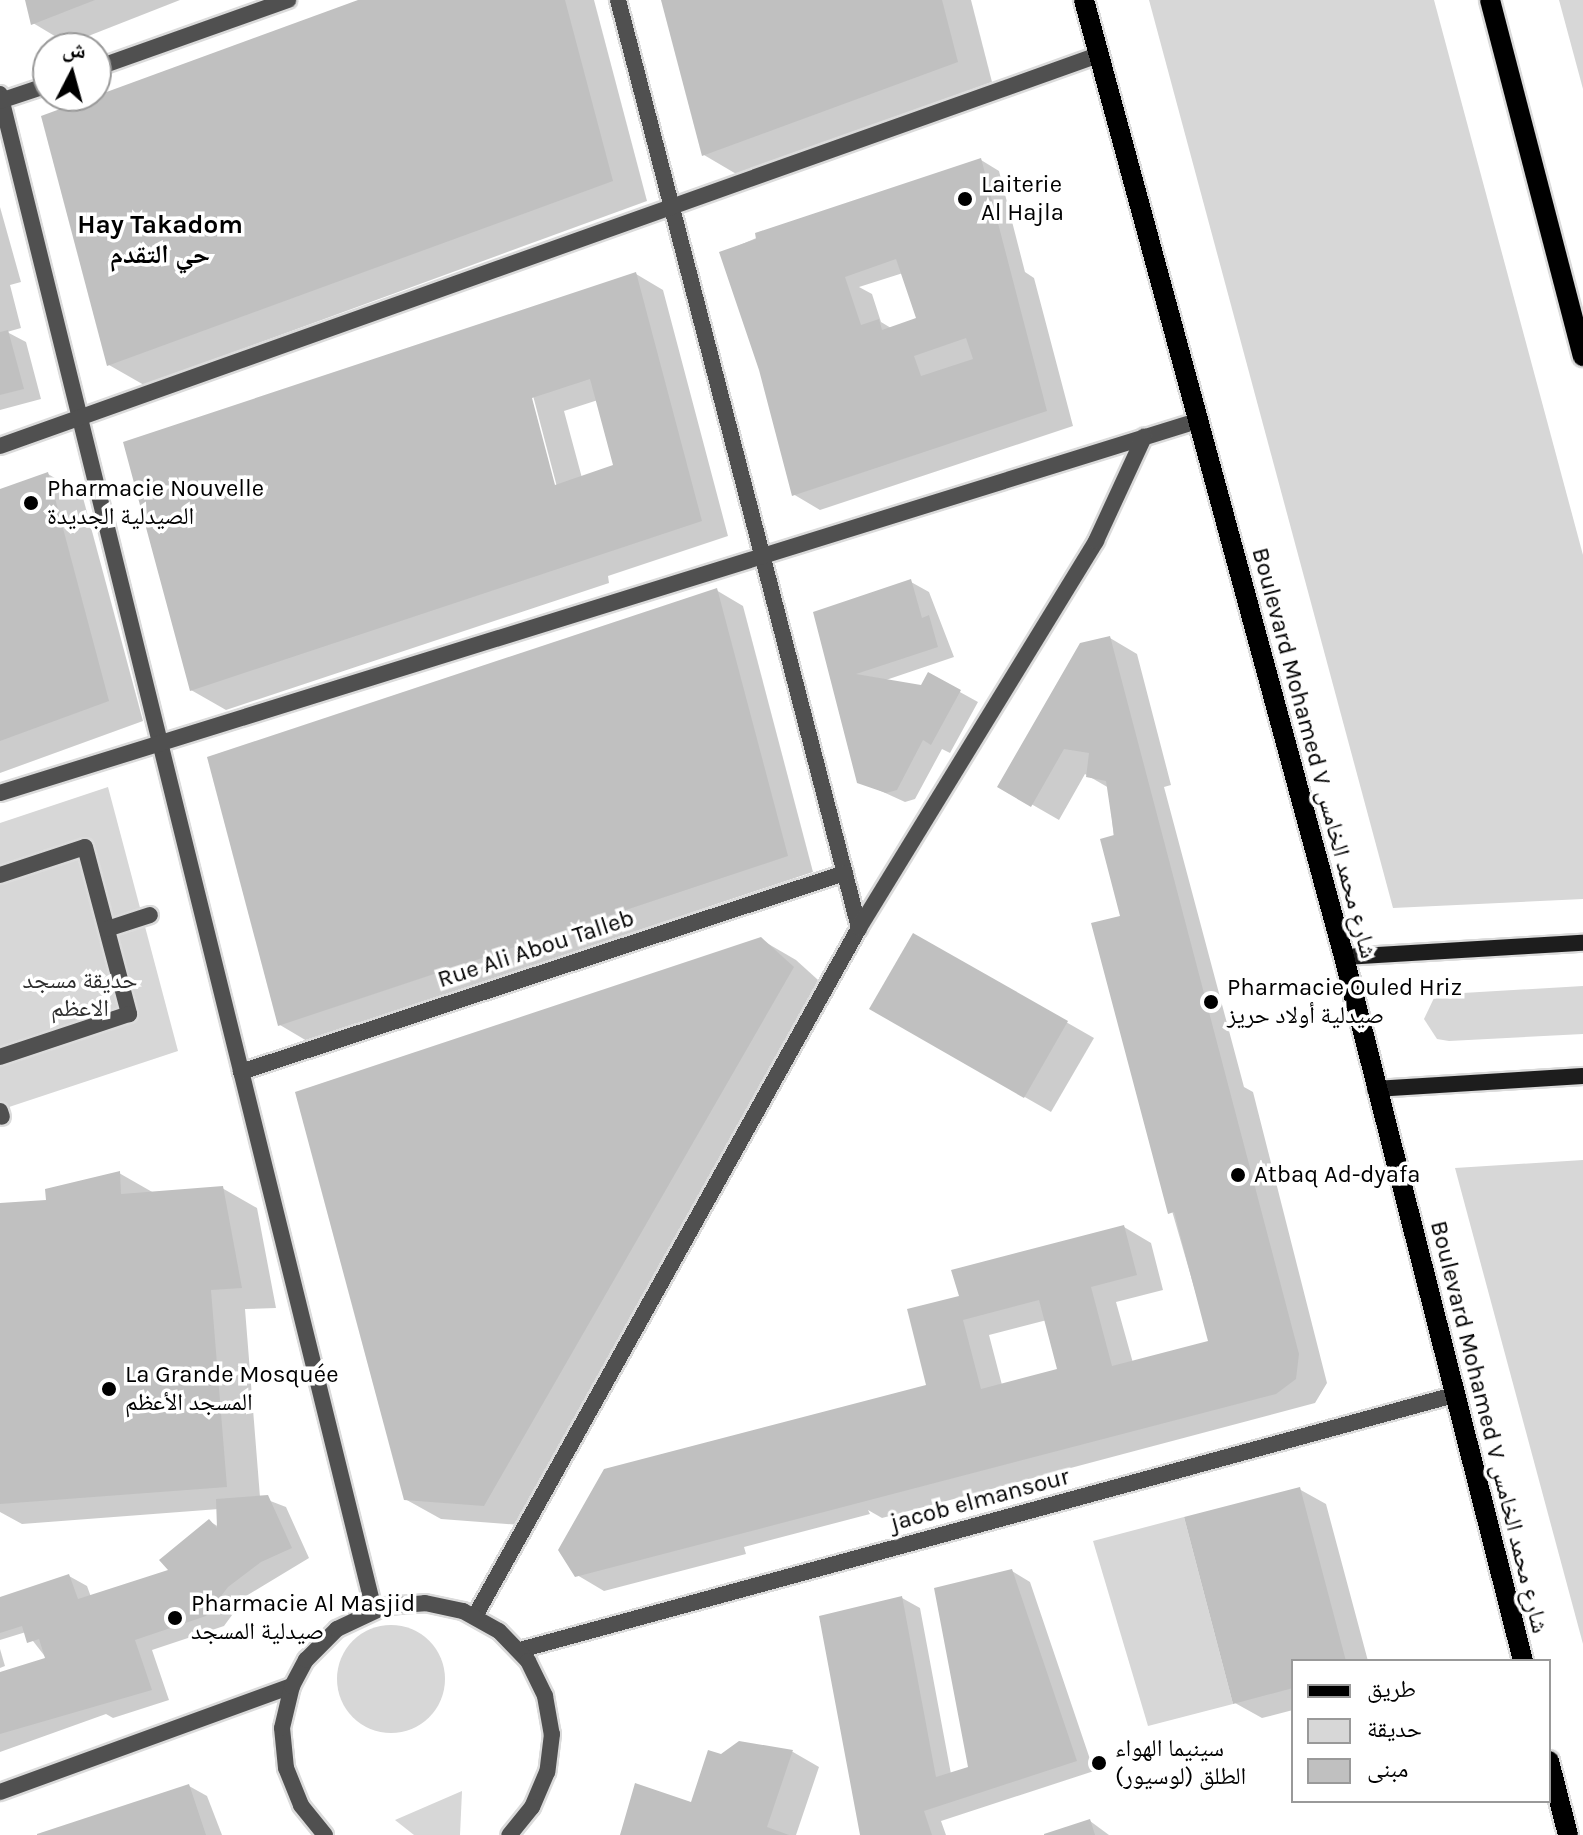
<!DOCTYPE html>
<html>
<head>
<meta charset="utf-8">
<style>
  body { margin:0 }
  #map { position:relative; width:1583px; height:1835px; overflow:hidden; background:#fff; font-family:Karla,"Noto Naskh Arabic",sans-serif }
  div>[style] { position:absolute }
  [style*='--x'] { left:calc(var(--x)*1px); top:calc(var(--y)*1px); width:calc(var(--w)*1px); rotate:calc(var(--a)*1deg) }
  .green>* { inset:0; background:#d7d7d7 }
  .round { border-radius:50% }
  .shadow>* { inset:0; background:#0003 }
  .building>* { inset:0; background:#c0c0c0 }
  .roads { filter:drop-shadow(2px 0 #dbdbdb) drop-shadow(-2px 0 #dbdbdb) drop-shadow(0 2px #dbdbdb) drop-shadow(0 -2px #dbdbdb) }
  .street>* { height:16px; margin:-8px; padding:0 8px; transform-origin:8px; border-radius:8px; background:#505050 }
  .secondary>* { height:16px; margin:-8px; padding:0 8px; transform-origin:8px; border-radius:8px; background:#1d1d1d }
  .primary>* { height:20px; margin:-10px; padding:0 10px; transform-origin:10px; border-radius:10px; background:#000 }
  .dots>* { width:22px; height:22px; translate:-50% -50%; box-sizing:border-box; border:4px solid #fff; border-radius:50% }
  span { translate:-50% -50%; white-space:nowrap; text-align:center; line-height:1.15; -webkit-text-stroke:7px #fff; paint-order:stroke }
  .poi-label { font-size:24px; color:#000 }
  .left { translate:0 -50%; text-align:left }
  .street-label { font-size:24px; color:#000 }
  .park-label { font-size:24px; color:#2e2e2e }
  .neighbourhood-label { font-size:26px; color:#000; font-weight:700 }
  .legend { position:absolute; left:1291px; top:1659px; width:260px; height:144px; box-sizing:border-box; background:#fff; border:2px solid #999; margin:0; padding:10px 14px; list-style:none; font-size:24px; color:#000 }
  .legend li { display:flex; align-items:center; gap:16px; height:40px }
  .legend b { width:40px; border:2px solid #999 }
  .north { position:absolute; left:32px; top:32px; width:80px; height:80px; box-sizing:border-box; background:#fff; border:2px solid #999; border-radius:50%; rotate:6deg; font-size:22px; font-weight:700; line-height:32px; text-align:center; color:#000 }
  .north::after { content:''; display:block; margin:auto; width:28px; height:36px; background:#000; clip-path:polygon(50% 0,100% 100%,50% 72%,0 100%) }
</style>
</head>
<body>
<div id="map">
  <div class="green">
    <div style="clip-path:polygon(1149px 0,1434px 0,1583px 555px,1583px 899px,1393px 908px)"></div>
    <div style="clip-path:polygon(1559px 0,1583px 0,1583px 89px)"></div>
    <div style="clip-path:polygon(108px 787px,178px 1051px,0 1110px,0 823px)"></div>
    <div style="clip-path:polygon(1583px 986px,1583px 1034px,1449px 1041px,1437px 1039px,1424px 1019px,1434px 998px,1446px 994px)"></div>
    <div style="clip-path:polygon(1583px 1160px,1583px 1644px,1455px 1168px)"></div>
    <div style="clip-path:polygon(1184px 1517px,1233px 1704px,1148px 1726px,1093px 1541px)"></div>
    <div class="round" style="left:337px;top:1625px;width:108px;height:108px"></div>
    <div style="clip-path:polygon(462px 1791px,460px 1835px,414px 1835px,395px 1820px)"></div>
  </div>
  <div class="shadow">
    <div style="clip-path:polygon(27px 0,180px 0,68px 44px,33px 23px)"></div>
    <div style="clip-path:polygon(364px 0,594px 0,647px 201px,144px 385px,109px 365px)"></div>
    <div style="clip-path:polygon(663px 0,971px 0,992px 82px,738px 175px,704px 155px)"></div>
    <div style="clip-path:polygon(evenodd,981px 160px,999px 171px,1025px 272px,1034px 278px,1073px 426px,820px 510px,793px 494px,761px 370px,721px 253px,794px 222px,981px 160px,903px 273px,919px 319px,891px 328px,881px 322px,872px 294px,859px 287px,903px 273px)"></div>
    <div style="clip-path:polygon(0 207px,21px 282px,10px 285px,21px 328px,7px 332px,26px 342px,41px 399px,0 410px)"></div>
    <div style="clip-path:polygon(evenodd,636px 274px,663px 290px,728px 536px,608px 576px,609px 583px,226px 710px,191px 690px,636px 274px,531px 388px,557px 487px,553px 487px,528px 389px,531px 388px,636px 274px,598px 400px,616px 467px,582px 478px,564px 411px,598px 400px)"></div>
    <div style="clip-path:polygon(48px 474px,82px 494px,143px 721px,0 773px,0 492px)"></div>
    <div style="clip-path:polygon(911px 582px,929px 592px,954px 657px,883px 681px,922px 687px,929px 675px,978px 702px,950px 753px,942px 749px,915px 799px,905px 802px,859px 781px,815px 614px)"></div>
    <div style="clip-path:polygon(716px 590px,743px 606px,813px 872px,307px 1041px,280px 1025px)"></div>
    <div style="clip-path:polygon(evenodd,1110px 638px,1137px 654px,1171px 785px,1164px 787px,1244px 1087px,1253px 1092px,1327px 1383px,1315px 1403px,882px 1518px,868px 1510px,870px 1514px,744px 1547px,746px 1554px,604px 1591px,577px 1575px,929px 1387px,961px 1298px,1124px 1227px,1151px 1243px,1163px 1290px,1116px 1302px,1133px 1363px,1210px 1342px,1139px 1097px,1109px 788px,1085px 774px,1059px 820px,1000px 786px,1110px 638px,1047px 1320px,1060px 1370px,1002px 1385px,989px 1335px,1047px 1320px)"></div>
    <div style="clip-path:polygon(914px 935px,1094px 1038px,1051px 1112px,871px 1009px)"></div>
    <div style="clip-path:polygon(760px 939px,796px 960px,828px 989px,520px 1525px,441px 1519px,405px 1499px)"></div>
    <div style="clip-path:polygon(119px 1173px,154px 1193px,222px 1188px,257px 1208px,276px 1308px,245px 1309px,260px 1497px,286px 1507px,309px 1558px,246px 1596px,224px 1626px,152px 1650px,169px 1700px,113px 1718px,106px 1714px,0 1752px,0 1675px,47px 1659px,26px 1632px,0 1640px,0 1599px,69px 1576px,87px 1586px,91px 1597px,171px 1571px,209px 1521px,219px 1527px,219px 1509px,22px 1524px,0 1512px,0 1205px,48px 1202px)"></div>
    <div style="clip-path:polygon(1299px 1489px,1326px 1504px,1368px 1661px,1293px 1661px,1293px 1710px,1262px 1718px,1235px 1703px)"></div>
    <div style="clip-path:polygon(1012px 1571px,1030px 1582px,1094px 1771px,941px 1821px,946px 1835px,860px 1835px,902px 1598px,920px 1608px,951px 1774px,970px 1768px)"></div>
    <div style="clip-path:polygon(0 1649px,5px 1666px,0 1668px)"></div>
    <div style="clip-path:polygon(739px 1743px,793px 1752px,819px 1767px,796px 1835px,620px 1835px,692px 1805px,721px 1756px)"></div>
    <div style="clip-path:polygon(189px 1786px,207px 1796px,222px 1835px,42px 1835px)"></div>
    <div style="clip-path:polygon(1090px 1821px,1109px 1835px,1049px 1835px)"></div>
  </div>
  <div class="building">
    <div style="clip-path:polygon(25px 0,95px 0,31px 25px)"></div>
    <div style="clip-path:polygon(358px 0,565px 0,613px 181px,107px 366px,41px 116px)"></div>
    <div style="clip-path:polygon(661px 0,942px 0,958px 62px,702px 156px)"></div>
    <div style="clip-path:polygon(evenodd,981px 158px,1047px 411px,792px 496px,759px 370px,719px 252px,756px 239px,755px 233px,981px 158px,896px 259px,916px 318px,882px 330px,879px 319px,861px 325px,845px 277px,896px 259px,981px 158px,966px 338px,973px 359px,921px 376px,914px 356px,966px 338px)"></div>
    <div style="clip-path:polygon(evenodd,636px 272px,702px 521px,190px 691px,123px 442px,636px 272px,590px 379px,613px 465px,555px 485px,532px 398px,590px 379px)"></div>
    <div style="clip-path:polygon(8px 330px,24px 389px,0 395px,0 332px)"></div>
    <div style="clip-path:polygon(48px 472px,109px 701px,0 741px,0 489px)"></div>
    <div style="clip-path:polygon(911px 579px,922px 618px,929px 615px,938px 647px,856px 674px,921px 685px,928px 672px,961px 690px,931px 745px,923px 740px,897px 790px,886px 793px,857px 783px,813px 612px)"></div>
    <div style="clip-path:polygon(717px 588px,788px 856px,278px 1026px,207px 757px)"></div>
    <div style="clip-path:polygon(evenodd,1110px 636px,1299px 1354px,1296px 1379px,1276px 1394px,575px 1577px,558px 1550px,604px 1469px,926px 1385px,907px 1309px,959px 1296px,951px 1270px,1124px 1225px,1137px 1275px,1091px 1287px,1112px 1366px,1208px 1341px,1174px 1212px,1168px 1214px,1091px 923px,1120px 916px,1100px 839px,1114px 835px,1106px 781px,1086px 777px,1089px 753px,1064px 749px,1031px 807px,997px 787px,1080px 643px,1110px 636px,1039px 1300px,1057px 1369px,981px 1389px,963px 1320px,1039px 1300px)"></div>
    <div style="clip-path:polygon(913px 933px,1068px 1021px,1024px 1098px,869px 1009px)"></div>
    <div style="clip-path:polygon(761px 937px,794px 967px,484px 1506px,404px 1500px,295px 1092px)"></div>
    <div style="clip-path:polygon(120px 1171px,121px 1194px,223px 1186px,242px 1288px,211px 1290px,227px 1487px,0 1504px,0 1203px,46px 1200px,45px 1189px)"></div>
    <div style="clip-path:polygon(1300px 1487px,1346px 1661px,1293px 1661px,1293px 1688px,1233px 1704px,1184px 1517px)"></div>
    <div style="clip-path:polygon(268px 1495px,292px 1548px,261px 1562px,228px 1587px,206px 1616px,135px 1640px,152px 1690px,0 1734px,0 1672px,45px 1658px,39px 1639px,27px 1643px,22px 1626px,0 1633px,0 1597px,69px 1574px,78px 1599px,168px 1570px,159px 1560px,209px 1519px,217px 1528px,216px 1499px)"></div>
    <div style="clip-path:polygon(1012px 1569px,1077px 1761px,924px 1811px,932px 1835px,860px 1835px,819px 1616px,902px 1596px,936px 1777px,968px 1767px,934px 1588px)"></div>
    <div style="clip-path:polygon(739px 1741px,793px 1750px,767px 1827px,789px 1835px,620px 1835px,635px 1783px,691px 1802px,708px 1750px,721px 1754px)"></div>
    <div style="clip-path:polygon(189px 1784px,206px 1835px,37px 1835px,37px 1834px)"></div>
    <div style="clip-path:polygon(1090px 1819px,1095px 1835px,1044px 1835px,1044px 1834px)"></div>
  </div>
  <div class="roads">
    <div class="street">
      <div style="--x:618;--y:0;--w:959;--a:75.44"></div>
      <div style="--x:96;--y:68;--w:204;--a:-19.5"></div>
      <div style="--x:0;--y:94;--w:1561;--a:76.14"></div>
      <div style="--x:0;--y:101;--w:51;--a:-18.4"></div>
      <div style="--x:0;--y:446;--w:1166;--a:-19.6"></div>
      <div style="--x:0;--y:793;--w:1253;--a:-17.26"></div>
      <div style="--x:0;--y:875;--w:89;--a:-18.2"></div>
      <div style="--x:85;--y:847;--w:173;--a:75.2"></div>
      <div style="--x:129;--y:1014;--w:136;--a:161.6"></div>
      <div style="--x:107;--y:929;--w:45;--a:-18"></div>
      <div style="--x:241;--y:1072;--w:636;--a:-18.24"></div>
      <div style="--x:0;--y:1111;--w:6;--a:72"></div>
      <div style="--x:475;--y:1616;--w:788;--a:-60.83"></div>
      <div style="--x:859;--y:928;--w:454;--a:-58.5"></div>
      <div style="--x:1096;--y:541;--w:115;--a:-65.2"></div>
      <div style="--x:520;--y:1650;--w:968;--a:-15.27"></div>
      <div style="--x:0;--y:1792;--w:311;--a:-20"></div>
      <div style="--x:325;--y:1835;--w:38;--a:-129"></div>
      <div style="--x:301;--y:1805;--w:40;--a:-112"></div>
      <div style="--x:286;--y:1768;--w:40;--a:-95.7"></div>
      <div style="--x:282;--y:1728;--w:43;--a:-76.6"></div>
      <div style="--x:292;--y:1686;--w:30;--a:-62"></div>
      <div style="--x:306;--y:1660;--w:44;--a:-45"></div>
      <div style="--x:337;--y:1629;--w:54;--a:-25.1"></div>
      <div style="--x:386;--y:1606;--w:39;--a:-4"></div>
      <div style="--x:425;--y:1603;--w:39;--a:12"></div>
      <div style="--x:463;--y:1611;--w:41;--a:29.1"></div>
      <div style="--x:499;--y:1631;--w:42;--a:46"></div>
      <div style="--x:528;--y:1661;--w:39;--a:64"></div>
      <div style="--x:545;--y:1696;--w:39;--a:80"></div>
      <div style="--x:552;--y:1734;--w:38;--a:97"></div>
      <div style="--x:547;--y:1772;--w:38;--a:113"></div>
      <div style="--x:532;--y:1807;--w:36;--a:129"></div>
    </div>
    <div class="secondary">
      <div style="--x:1344;--y:957;--w:239;--a:-3.4"></div>
      <div style="--x:1375;--y:1089;--w:208;--a:-3.6"></div>
    </div>
    <div class="primary">
      <div style="--x:1084;--y:0;--w:992;--a:74.8"></div>
      <div style="--x:1344;--y:957;--w:726;--a:75.73"></div>
      <div style="--x:1490;--y:0;--w:368;--a:75.4"></div>
      <div style="--x:1549;--y:1761;--w:76;--a:75.6"></div>
    </div>
  </div>
  <div class="dots">
    <div style="left:965px;top:199px;background:#000"></div>
    <div style="left:31px;top:503px;background:#000"></div>
    <div style="left:1211px;top:1002px;background:#000"></div>
    <div style="left:1238px;top:1175px;background:#000"></div>
    <div style="left:109px;top:1389px;background:#000"></div>
    <div style="left:175px;top:1618px;background:#000"></div>
    <div style="left:1099px;top:1763px;background:#000"></div>
  </div>
  <div class="poi-label">
    <span class="left" style="left:981px;top:199px">Laiterie<br>Al Hajla</span>
    <span class="left" style="left:47px;top:503px">Pharmacie Nouvelle<br>الصيدلية الجديدة</span>
    <span class="left" style="left:1227px;top:1002px">Pharmacie Ouled Hriz<br>صيدلية أولاد حريز</span>
    <span class="left" style="left:1254px;top:1175px">Atbaq Ad-dyafa</span>
    <span class="left" style="left:125px;top:1389px">La Grande Mosquée<br>المسجد الأعظم</span>
    <span class="left" style="left:191px;top:1618px">Pharmacie Al Masjid<br>صيدلية المسجد</span>
    <span class="left" style="left:1115px;top:1763px">سينيما الهواء<br>الطلق (لوسيور)</span>
  </div>
  <div class="street-label">
    <span style="left:1314px;top:753px;rotate:75deg">Boulevard Mohamed V شارع محمد الخامس</span>
    <span style="left:536px;top:949px;rotate:-18deg">Rue Ali Abou Talleb</span>
    <span style="left:1489px;top:1427px;rotate:76deg">Boulevard Mohamed V شارع محمد الخامس</span>
    <span style="left:980px;top:1500px;rotate:-15deg">jacob elmansour</span>
  </div>
  <div class="park-label">
    <span style="left:80px;top:995px">حديقة مسجد<br>الاعظم</span>
  </div>
  <div class="neighbourhood-label">
    <span style="left:160px;top:240px">Hay Takadom<br>حي التقدم</span>
  </div>
  <ul class="legend">
  <li><b style="height:10px;background:#000"></b>طريق</li>
  <li><b style="height:22px;background:#d7d7d7"></b>حديقة</li>
  <li><b style="height:22px;background:#c0c0c0"></b>مبنى</li>
  </ul>
  <div class="north">ش</div>
</div>
</body>
</html>
